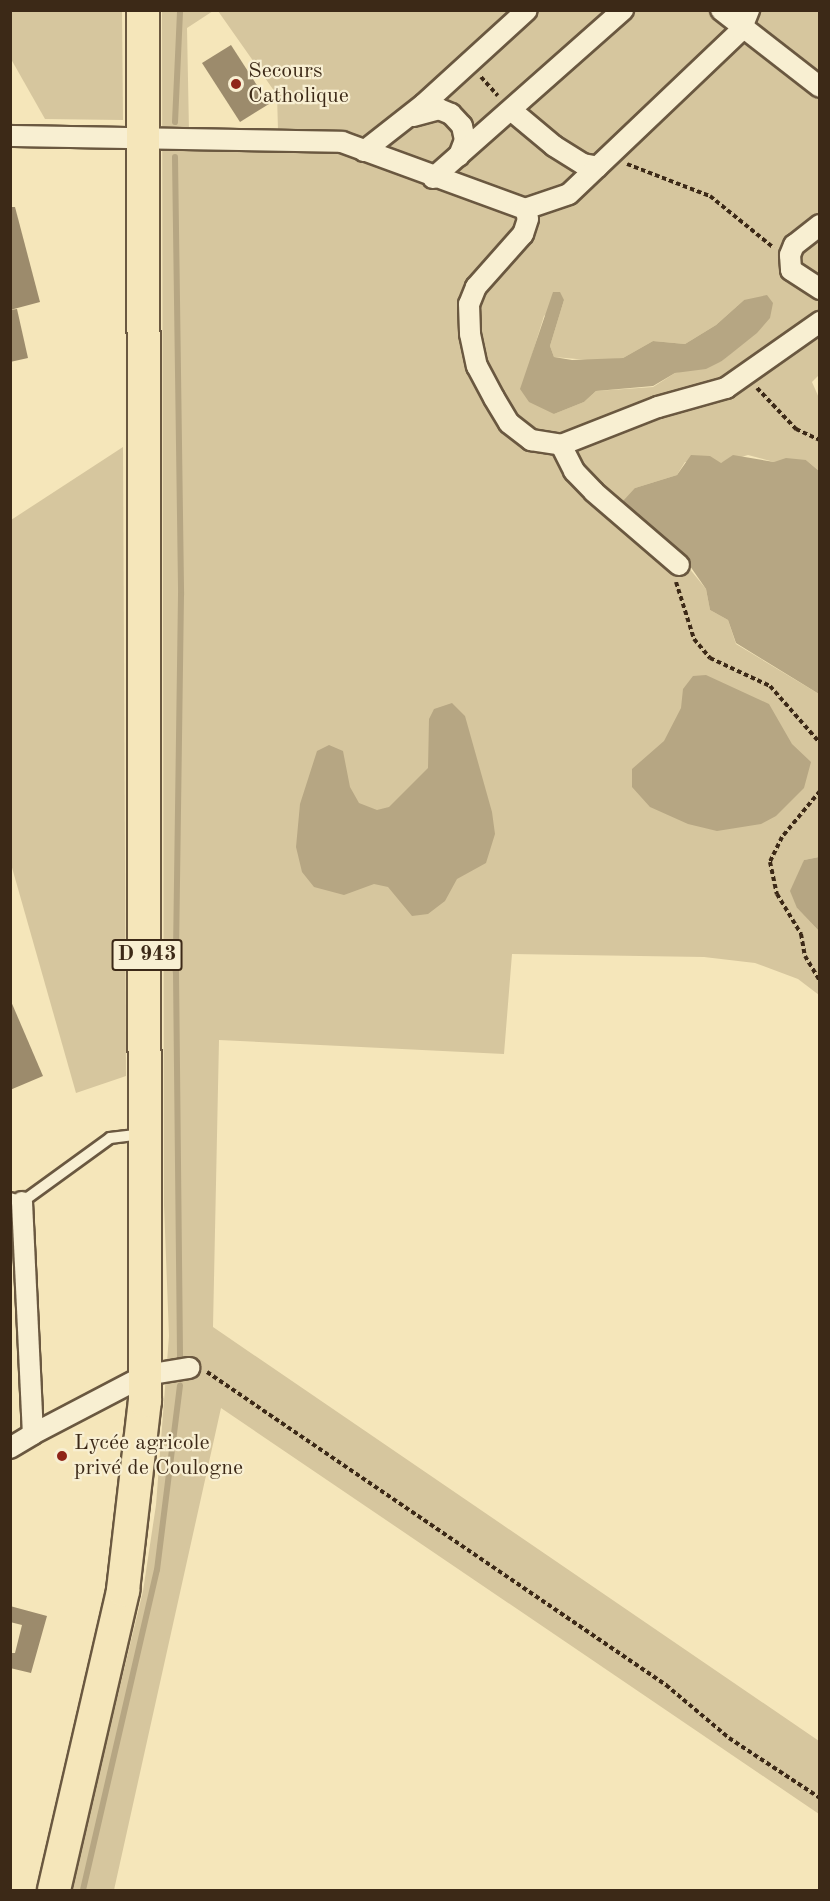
<!DOCTYPE html>
<html>
<head>
<meta charset="utf-8">
<style>
  body { margin:0 }
  #map { position:relative; width:830px; height:1901px; overflow:hidden; background:#f5e6ba; font-family:"Old Standard TT",serif }
  div>[style] { position:absolute }
  [style*='--x'] { left:calc(var(--x)*1px); top:calc(var(--y)*1px); width:calc(var(--w)*1px); rotate:calc(var(--a)*1deg) }
  .green>* { inset:0; background:#d6c69e }
  .water>* { inset:0; background:#b6a683 }
  .stream>* { height:6px; margin:-3px; padding:0 3px; transform-origin:3px; border-radius:3px; background:#b6a683 }
  .building>* { inset:0; background:#9c8b6c }
  .path>* { height:4px; margin-top:-2px; transform-origin:0; background:repeating-linear-gradient(90deg,#3c2917 0 4.5px,transparent 0 7.5px) }
  .roads { filter:drop-shadow(2px 0 #6a5840) drop-shadow(-2px 0 #6a5840) drop-shadow(0 2px #6a5840) drop-shadow(0 -2px #6a5840) }
  .service>* { height:10px; margin:-5px; padding:0 5px; transform-origin:5px; border-radius:5px; background:#f8efd2 }
  .minor>* { height:20px; margin:-10px; padding:0 10px; transform-origin:10px; border-radius:10px; background:#f8efd2 }
  .primary>* { height:32px; margin:-16px; padding:0 16px; transform-origin:16px; border-radius:16px; background:#f5e6ba }
  .dots>* { width:16px; height:16px; translate:-50% -50%; box-sizing:border-box; border:3px solid #f8efd2; border-radius:50% }
  span { translate:-50% -50%; white-space:nowrap; text-align:center; line-height:1.15; -webkit-text-stroke:4.5px #f8efd2; paint-order:stroke }
  .shield-label span { padding:2px 4px; background:#f8efd2; border:2px solid; border-radius:4px; -webkit-text-stroke-width:0 }
  .shield-label { font-size:21px; color:#3c2917; font-weight:700 }
  .poi-label { font-size:22px; color:#3c2917 }
  .left { translate:0 -50%; text-align:left }
  .frame { position:absolute; inset:0; border:12px solid #3c2917; pointer-events:none }
</style>
</head>
<body>
<div id="map">
  <div class="green">
    <div style="clip-path:polygon(10px 11px,122px 11px,123px 120px,45px 119px,11px 59px)"></div>
    <div style="clip-path:polygon(evenodd,162px 11px,213px 11px,187px 28px,189px 131px,278px 130px,277px 95px,218px 11px,819px 11px,820px 374px,812px 382px,819px 398px,819px 471px,806px 460px,774px 462px,748px 455px,721px 463px,685px 462px,677px 475px,635px 488px,663px 536px,706px 589px,710px 610px,728px 620px,736px 644px,819px 694px,819px 857px,804px 860px,797px 908px,819px 931px,819px 995px,798px 979px,755px 963px,704px 957px,512px 954px,504px 1054px,219px 1040px,213px 1327px,819px 1741px,819px 1814px,221px 1408px,114px 1890px,71px 1890px,143px 1591px,156px 1505px,169px 1336px,164px 1205px,162px 11px,564px 300px,550px 346px,554px 357px,599px 361px,623px 358px,653px 341px,685px 344px,716px 325px,744px 300px,738px 347px,722px 361px,675px 373px,653px 387px,596px 391px,584px 402px,554px 414px,531px 358px,544px 316px,564px 300px)"></div>
    <div style="clip-path:polygon(123px 447px,126px 1076px,76px 1093px,11px 864px,11px 520px)"></div>
  </div>
  <div class="water">
    <div style="clip-path:polygon(553px 292px,560px 292px,564px 300px,550px 346px,554px 357px,572px 360px,623px 358px,653px 341px,685px 344px,716px 325px,744px 300px,767px 295px,773px 303px,770px 318px,757px 333px,722px 361px,706px 369px,675px 373px,653px 386px,596px 391px,584px 402px,554px 414px,529px 402px,520px 389px)"></div>
    <div style="clip-path:polygon(691px 455px,710px 456px,721px 463px,733px 455px,774px 462px,786px 458px,806px 460px,819px 471px,819px 694px,736px 643px,728px 620px,710px 610px,706px 589px,681px 553px,623px 501px,635px 488px,677px 475px)"></div>
    <div style="clip-path:polygon(706px 675px,769px 704px,792px 744px,811px 762px,804px 788px,776px 816px,761px 824px,717px 831px,688px 824px,650px 807px,632px 787px,632px 769px,664px 741px,681px 708px,683px 689px,693px 676px)"></div>
    <div style="clip-path:polygon(452px 703px,465px 716px,492px 812px,495px 834px,486px 863px,457px 879px,445px 901px,428px 914px,412px 916px,388px 887px,374px 884px,344px 895px,314px 887px,302px 872px,296px 847px,300px 804px,317px 751px,329px 745px,343px 751px,350px 787px,359px 803px,377px 810px,389px 807px,428px 768px,429px 719px,434px 709px)"></div>
    <div style="clip-path:polygon(819px 857px,820px 857px,819px 931px,797px 908px,790px 891px,804px 860px)"></div>
  </div>
  <div class="stream">
    <div style="--x:175;--y:122;--w:112;--a:-87.4"></div>
    <div style="--x:175;--y:157;--w:438;--a:89.2"></div>
    <div style="--x:181;--y:595;--w:377;--a:90.8"></div>
    <div style="--x:176;--y:972;--w:386;--a:89.4"></div>
    <div style="--x:83;--y:1890;--w:328;--a:-77"></div>
    <div style="--x:157;--y:1570;--w:186;--a:-82.9"></div>
  </div>
  <div class="building">
    <div style="clip-path:polygon(231px 45px,269px 104px,240px 122px,202px 63px)"></div>
    <div style="clip-path:polygon(10px 207px,15px 207px,40px 302px,10px 310px)"></div>
    <div style="clip-path:polygon(17px 309px,28px 358px,10px 362px,10px 310px)"></div>
    <div style="clip-path:polygon(10px 999px,43px 1076px,10px 1090px)"></div>
    <div style="clip-path:polygon(10px 1606px,47px 1616px,31px 1673px,10px 1668px,10px 1653px,15px 1653px,22px 1625px,10px 1622px)"></div>
  </div>
  <div class="path">
    <div style="--x:481;--y:77;--w:25;--a:48"></div>
    <div style="--x:627;--y:164;--w:89;--a:21.1"></div>
    <div style="--x:710;--y:196;--w:82;--a:39.1"></div>
    <div style="--x:757;--y:388;--w:57;--a:46.4"></div>
    <div style="--x:796;--y:429;--w:26;--a:25"></div>
    <div style="--x:676;--y:582;--w:60;--a:72.5"></div>
    <div style="--x:694;--y:639;--w:25;--a:50"></div>
    <div style="--x:710;--y:658;--w:66;--a:25"></div>
    <div style="--x:770;--y:686;--w:76;--a:48.7"></div>
    <div style="--x:820;--y:791;--w:60;--a:129.6"></div>
    <div style="--x:782;--y:837;--w:28;--a:116"></div>
    <div style="--x:770;--y:862;--w:33;--a:78"></div>
    <div style="--x:777;--y:894;--w:47;--a:59"></div>
    <div style="--x:801;--y:934;--w:22;--a:80"></div>
    <div style="--x:805;--y:956;--w:29;--a:59"></div>
    <div style="--x:207;--y:1372;--w:556;--a:34.29"></div>
    <div style="--x:666;--y:1685;--w:82;--a:40.1"></div>
    <div style="--x:729;--y:1738;--w:109;--a:33.4"></div>
  </div>
  <div class="roads">
    <div class="service">
      <div style="--x:10;--y:1198;--w:13;--a:18"></div>
      <div style="--x:22;--y:1202;--w:109;--a:-36"></div>
      <div style="--x:110;--y:1138;--w:32;--a:-7"></div>
    </div>
    <div class="minor">
      <div style="--x:721;--y:10;--w:125;--a:37.9"></div>
      <div style="--x:511;--y:110;--w:56;--a:39.9"></div>
      <div style="--x:554;--y:146;--w:34;--a:32"></div>
      <div style="--x:583;--y:164;--w:15;--a:11"></div>
      <div style="--x:413;--y:116;--w:27;--a:-15"></div>
      <div style="--x:439;--y:109;--w:13;--a:23"></div>
      <div style="--x:451;--y:114;--w:16;--a:47"></div>
      <div style="--x:462;--y:126;--w:14;--a:78"></div>
      <div style="--x:465;--y:140;--w:17;--a:111"></div>
      <div style="--x:10;--y:136;--w:332;--a:1"></div>
      <div style="--x:342;--y:142;--w:195;--a:20.1"></div>
      <div style="--x:525;--y:209;--w:46;--a:-18.8"></div>
      <div style="--x:569;--y:194;--w:238;--a:-43.6"></div>
      <div style="--x:741;--y:30;--w:22;--a:-68"></div>
      <div style="--x:364;--y:151;--w:76;--a:-38.1"></div>
      <div style="--x:424;--y:104;--w:139;--a:-42.4"></div>
      <div style="--x:433;--y:178;--w:254;--a:-41.5"></div>
      <div style="--x:525;--y:209;--w:10;--a:73"></div>
      <div style="--x:528;--y:219;--w:16;--a:108"></div>
      <div style="--x:523;--y:234;--w:71;--a:131.6"></div>
      <div style="--x:476;--y:287;--w:18;--a:112"></div>
      <div style="--x:469;--y:304;--w:30;--a:88"></div>
      <div style="--x:470;--y:334;--w:33;--a:78"></div>
      <div style="--x:477;--y:366;--w:36;--a:62"></div>
      <div style="--x:494;--y:398;--w:29;--a:59"></div>
      <div style="--x:509;--y:423;--w:28;--a:38"></div>
      <div style="--x:531;--y:440;--w:30;--a:9"></div>
      <div style="--x:561;--y:445;--w:104;--a:-21.4"></div>
      <div style="--x:658;--y:407;--w:71;--a:-15.6"></div>
      <div style="--x:726;--y:388;--w:115;--a:-35.1"></div>
      <div style="--x:820;--y:225;--w:33;--a:142"></div>
      <div style="--x:794;--y:245;--w:11;--a:112"></div>
      <div style="--x:790;--y:255;--w:15;--a:86"></div>
      <div style="--x:791;--y:270;--w:35;--a:33"></div>
      <div style="--x:561;--y:445;--w:29;--a:63"></div>
      <div style="--x:574;--y:471;--w:29;--a:46"></div>
      <div style="--x:594;--y:492;--w:112;--a:40.7"></div>
      <div style="--x:22;--y:1202;--w:232;--a:87.3"></div>
      <div style="--x:33;--y:1434;--w:127;--a:-27.6"></div>
      <div style="--x:146;--y:1375;--w:44;--a:-9.2"></div>
      <div style="--x:10;--y:1448;--w:27;--a:-31"></div>
    </div>
    <div class="primary">
      <div style="--x:54;--y:1890;--w:308;--a:-77"></div>
      <div style="--x:123;--y:1590;--w:190;--a:-83.4"></div>
      <div style="--x:145;--y:1401;--w:1391;--a:-90.08"></div>
    </div>
  </div>
  <div class="dots">
    <div style="left:236px;top:84px;background:#8f2418"></div>
    <div style="left:62px;top:1456px;background:#8f2418"></div>
  </div>
  <div class="shield-label">
    <span style="left:147px;top:955px">D 943</span>
  </div>
  <div class="poi-label">
    <span class="left" style="left:248px;top:84px">Secours<br>Catholique</span>
    <span class="left" style="left:74px;top:1456px">Lycée agricole<br>privé de Coulogne</span>
  </div>
  <div class="frame"></div>
</div>
</body>
</html>
